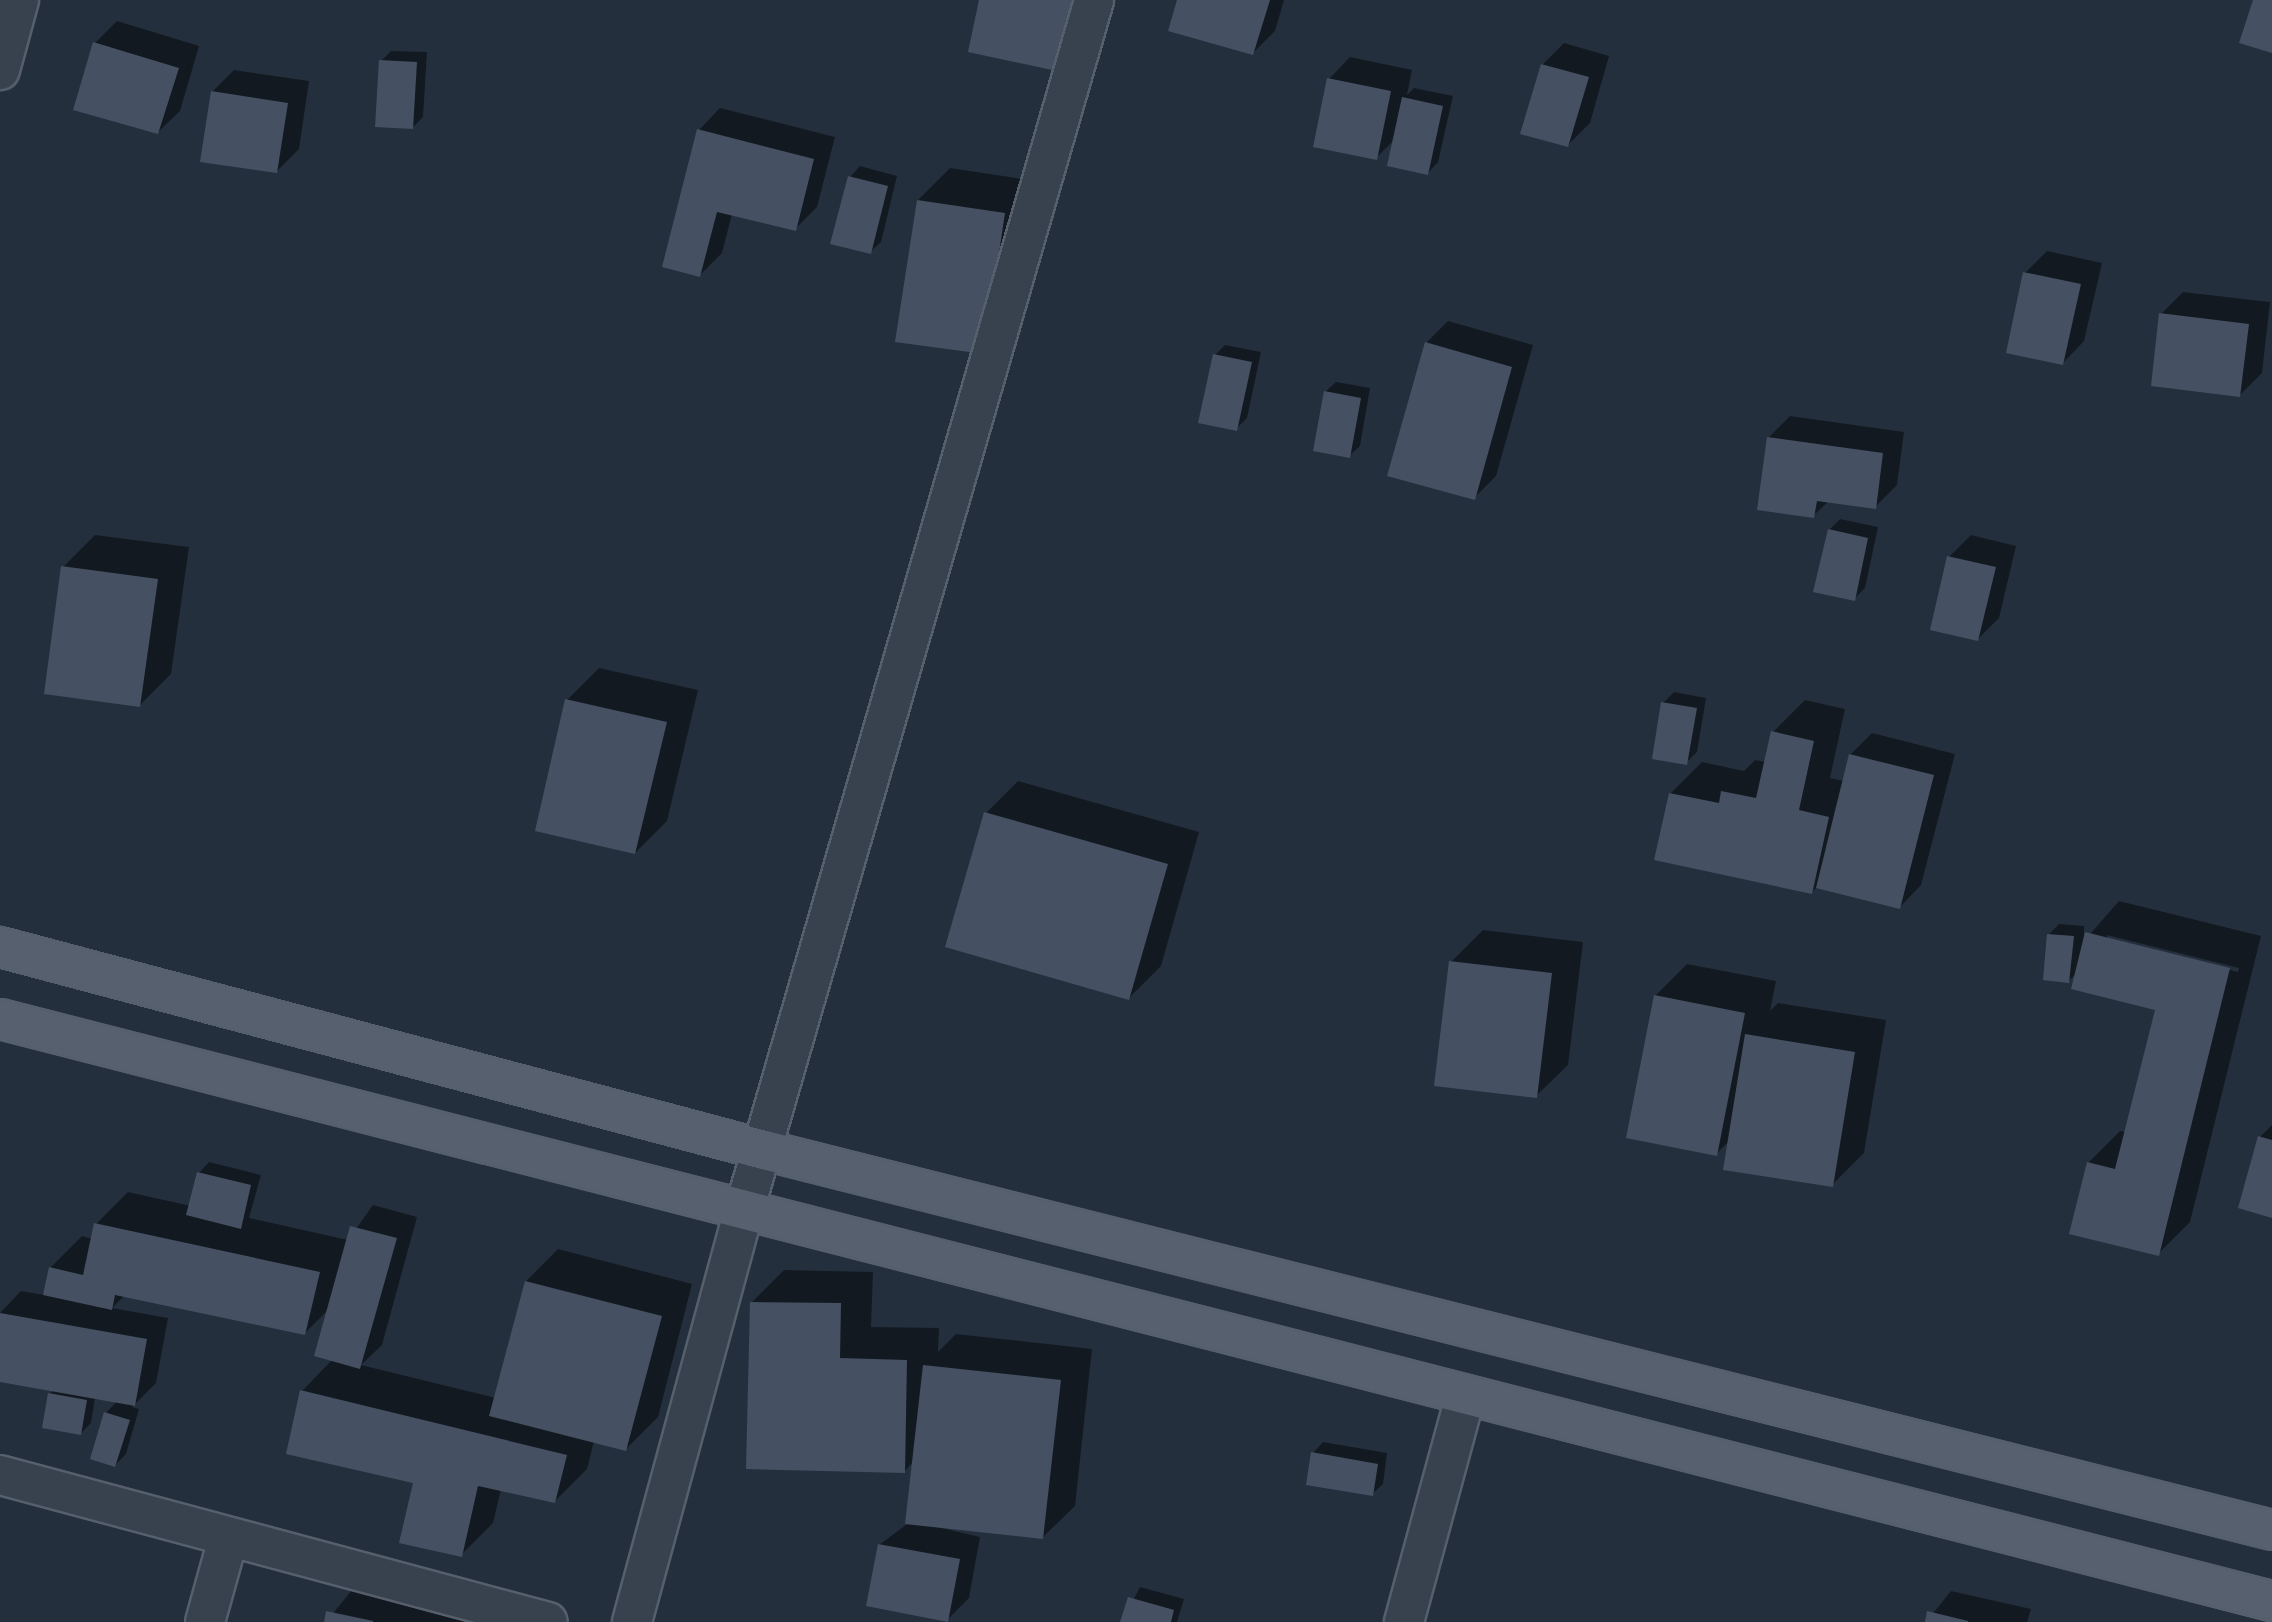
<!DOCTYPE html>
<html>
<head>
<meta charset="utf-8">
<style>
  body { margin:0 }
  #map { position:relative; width:2272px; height:1622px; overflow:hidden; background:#242f3e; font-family:"IBM Plex Sans",sans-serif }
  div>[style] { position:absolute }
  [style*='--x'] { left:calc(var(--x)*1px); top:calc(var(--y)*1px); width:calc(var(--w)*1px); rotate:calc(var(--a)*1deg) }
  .shadow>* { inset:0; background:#0007 }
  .building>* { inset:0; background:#455162 }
  .roads { filter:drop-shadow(2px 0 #565f6c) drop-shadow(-2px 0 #565f6c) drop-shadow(0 2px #565f6c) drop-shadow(0 -2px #565f6c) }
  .street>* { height:38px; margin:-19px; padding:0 19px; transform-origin:19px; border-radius:19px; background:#38414e }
  .primary>* { height:38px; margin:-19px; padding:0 19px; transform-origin:19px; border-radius:19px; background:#56606e }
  span { translate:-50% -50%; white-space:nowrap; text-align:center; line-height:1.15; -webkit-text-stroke:6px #1d2633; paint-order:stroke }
</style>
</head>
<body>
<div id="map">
  <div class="shadow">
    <div style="clip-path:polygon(981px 0,1088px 0,1078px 47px)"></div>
    <div style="clip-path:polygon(1179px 0,1284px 0,1275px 31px,1253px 53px)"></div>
    <div style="clip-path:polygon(117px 21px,199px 46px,180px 111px,158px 132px,95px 43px)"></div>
    <div style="clip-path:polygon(1564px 43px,1609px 56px,1590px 123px,1568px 145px,1542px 65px)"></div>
    <div style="clip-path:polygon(391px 51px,427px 52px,423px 117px,413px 127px,381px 61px)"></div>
    <div style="clip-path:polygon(1350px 57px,1412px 70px,1407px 95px,1414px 88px,1453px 96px,1438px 162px,1428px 173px,1394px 140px,1376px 158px,1329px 79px)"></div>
    <div style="clip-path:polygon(234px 70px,309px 81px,299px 149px,277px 171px,212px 92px)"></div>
    <div style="clip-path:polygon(720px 108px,835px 137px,817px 207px,795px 229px,732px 214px,722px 253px,700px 275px,699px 130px)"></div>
    <div style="clip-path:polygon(860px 166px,897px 176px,881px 242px,870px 252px,850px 177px)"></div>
    <div style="clip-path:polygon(950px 168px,1036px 181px,1015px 321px,918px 200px)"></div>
    <div style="clip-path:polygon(2047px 251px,2102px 263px,2084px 341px,2063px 363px,2025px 273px)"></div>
    <div style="clip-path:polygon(2183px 292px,2270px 302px,2262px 373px,2240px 395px,2161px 314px)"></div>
    <div style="clip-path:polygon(1448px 321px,1533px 345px,1496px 476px,1474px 498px,1426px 343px)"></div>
    <div style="clip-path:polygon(1225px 345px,1261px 352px,1247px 418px,1236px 429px,1215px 355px)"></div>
    <div style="clip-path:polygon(1336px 382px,1370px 388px,1360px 446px,1349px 456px,1325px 392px)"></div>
    <div style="clip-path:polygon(1790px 416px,1904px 432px,1897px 485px,1875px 507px,1829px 501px,1813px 516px,1768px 438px)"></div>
    <div style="clip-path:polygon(1840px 519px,1878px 527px,1865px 588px,1854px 599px,1829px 530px)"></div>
    <div style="clip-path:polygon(95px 535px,189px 547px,171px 674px,139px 706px,63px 567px)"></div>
    <div style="clip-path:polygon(1971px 535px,2016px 546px,1999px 618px,1977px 640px,1949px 557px)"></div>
    <div style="clip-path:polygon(599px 668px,698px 690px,667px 821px,635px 853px,567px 700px)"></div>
    <div style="clip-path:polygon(1674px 692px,1706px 698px,1697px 752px,1686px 763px,1663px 703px)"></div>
    <div style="clip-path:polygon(1805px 700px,1845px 709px,1830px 778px,1844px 781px,1850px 755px,1872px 733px,1955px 754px,1921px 885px,1900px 907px,1817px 887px,1812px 892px,1670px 794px,1702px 762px,1744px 771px,1755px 760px,1766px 762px,1773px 732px)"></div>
    <div style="clip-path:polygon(1018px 781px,1199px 832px,1161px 966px,1129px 998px,986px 813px)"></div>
    <div style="clip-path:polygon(evenodd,2119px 901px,2261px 936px,2190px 1222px,2158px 1254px,2088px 1163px,2120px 1131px,2126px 1132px,2157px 1009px,2077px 973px,2068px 981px,2049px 934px,2059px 924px,2084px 926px,2084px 941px,2119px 901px,2107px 935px,2239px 968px,2238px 972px,2107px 939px,2107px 935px)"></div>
    <div style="clip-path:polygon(1483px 930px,1583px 942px,1568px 1065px,1536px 1096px,1451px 962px)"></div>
    <div style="clip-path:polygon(1687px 964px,1776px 981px,1770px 1011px,1778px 1003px,1886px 1020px,1864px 1153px,1832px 1185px,1729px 1141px,1716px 1154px,1655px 996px)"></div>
    <div style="clip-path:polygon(2272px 1125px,2272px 1216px,2260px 1137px)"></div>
    <div style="clip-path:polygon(209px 1162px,261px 1175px,249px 1218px,348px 1240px,373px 1205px,417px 1217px,382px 1345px,361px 1365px,496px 1398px,526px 1281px,558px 1249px,692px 1284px,658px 1417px,626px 1449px,594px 1441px,587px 1469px,555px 1501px,501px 1489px,493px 1523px,461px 1555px,416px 1482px,302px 1391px,333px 1359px,329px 1309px,305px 1333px,125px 1295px,112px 1308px,168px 1318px,156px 1383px,132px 1407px,139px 1409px,126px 1454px,115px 1465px,92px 1458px,106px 1413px,117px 1401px,95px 1397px,91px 1423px,80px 1434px,49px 1394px,54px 1390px,0 1380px,0 1313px,21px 1291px,45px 1295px,50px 1268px,82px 1236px,93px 1239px,96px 1224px,128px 1192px,191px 1206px,199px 1173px)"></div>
    <div style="clip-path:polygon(784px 1270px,873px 1272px,871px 1327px,939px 1328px,938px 1352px,956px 1334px,1092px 1349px,1075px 1506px,1043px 1537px,933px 1526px,980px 1537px,969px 1598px,947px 1620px,879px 1545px,907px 1524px,913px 1462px,904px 1472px,752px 1302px)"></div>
    <div style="clip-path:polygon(1323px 1442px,1387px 1453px,1383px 1484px,1372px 1494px,1313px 1453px)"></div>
    <div style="clip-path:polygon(360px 1580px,552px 1622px,326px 1622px)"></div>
    <div style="clip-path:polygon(1140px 1587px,1184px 1599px,1177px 1622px,1122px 1622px)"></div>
    <div style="clip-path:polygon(1951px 1591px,2031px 1609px,2027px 1622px,1926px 1622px)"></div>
  </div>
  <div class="building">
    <div style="clip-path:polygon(979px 0,1072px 0,1057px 71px,968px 52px)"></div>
    <div style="clip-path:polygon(1177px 0,1270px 0,1253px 55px,1168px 31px)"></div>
    <div style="clip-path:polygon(2253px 0,2272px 0,2272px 53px,2239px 43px)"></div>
    <div style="clip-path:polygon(93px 42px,179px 68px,158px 134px,73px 110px)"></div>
    <div style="clip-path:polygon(379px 60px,417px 62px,413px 129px,375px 127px)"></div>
    <div style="clip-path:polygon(1541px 64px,1589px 77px,1568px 147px,1520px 134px)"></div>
    <div style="clip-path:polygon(1327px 78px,1391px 91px,1377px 160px,1313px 147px)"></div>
    <div style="clip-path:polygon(211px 91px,288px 103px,277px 173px,200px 162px)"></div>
    <div style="clip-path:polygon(1402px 97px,1443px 106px,1428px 175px,1387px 166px)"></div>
    <div style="clip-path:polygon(697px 129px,814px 159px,796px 231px,717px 212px,700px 277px,662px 267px)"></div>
    <div style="clip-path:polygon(848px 176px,888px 186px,871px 254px,830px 244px)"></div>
    <div style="clip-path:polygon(917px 200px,1005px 213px,984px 354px,895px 342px)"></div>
    <div style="clip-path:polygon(2023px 272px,2081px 284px,2063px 365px,2006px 353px)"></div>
    <div style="clip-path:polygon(2159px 313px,2249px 324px,2240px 397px,2151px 386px)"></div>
    <div style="clip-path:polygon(1425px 342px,1512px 367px,1475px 500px,1387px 476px)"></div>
    <div style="clip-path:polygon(1213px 354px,1252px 362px,1237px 431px,1198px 423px)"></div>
    <div style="clip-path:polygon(1324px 391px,1361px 398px,1350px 458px,1313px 451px)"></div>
    <div style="clip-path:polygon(1767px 437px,1883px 453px,1876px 509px,1817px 501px,1814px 518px,1757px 510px)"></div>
    <div style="clip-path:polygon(1828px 529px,1868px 538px,1855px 601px,1813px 592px)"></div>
    <div style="clip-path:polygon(1947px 556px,1996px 567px,1978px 641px,1930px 630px)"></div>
    <div style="clip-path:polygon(61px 566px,158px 579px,140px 707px,44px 694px)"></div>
    <div style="clip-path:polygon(565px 699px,667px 722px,635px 854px,535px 831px)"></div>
    <div style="clip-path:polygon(1661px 702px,1697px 708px,1687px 765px,1652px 759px)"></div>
    <div style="clip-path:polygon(1771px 731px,1814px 741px,1799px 810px,1829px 817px,1812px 894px,1654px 860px,1669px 793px,1719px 803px,1721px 791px,1756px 798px)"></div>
    <div style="clip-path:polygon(1849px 754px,1934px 775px,1900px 909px,1816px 888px)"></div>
    <div style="clip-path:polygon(984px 812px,1168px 864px,1129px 1000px,945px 947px)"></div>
    <div style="clip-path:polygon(2085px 932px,2230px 968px,2159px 1256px,2069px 1234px,2087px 1162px,2115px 1169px,2155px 1010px,2071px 989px)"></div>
    <div style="clip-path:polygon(2047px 934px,2074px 936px,2069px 983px,2043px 980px)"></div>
    <div style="clip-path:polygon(1449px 961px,1552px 973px,1537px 1098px,1434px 1086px)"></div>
    <div style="clip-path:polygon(1654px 995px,1745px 1013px,1717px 1156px,1626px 1138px)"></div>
    <div style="clip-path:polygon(1745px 1034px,1855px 1052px,1833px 1187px,1723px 1170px)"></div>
    <div style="clip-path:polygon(2258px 1136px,2272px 1140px,2272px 1218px,2238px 1208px)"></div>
    <div style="clip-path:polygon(197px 1172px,251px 1185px,241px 1229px,186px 1215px)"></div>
    <div style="clip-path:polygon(94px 1223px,320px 1272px,305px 1335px,115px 1295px,112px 1310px,43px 1295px,49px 1267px,83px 1275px)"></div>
    <div style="clip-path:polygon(350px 1226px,397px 1238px,360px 1369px,314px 1356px)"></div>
    <div style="clip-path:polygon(525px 1281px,662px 1316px,626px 1451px,489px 1416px)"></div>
    <div style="clip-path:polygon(750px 1302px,841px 1303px,840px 1358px,907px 1360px,905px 1473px,746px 1469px)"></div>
    <div style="clip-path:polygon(0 1313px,147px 1339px,135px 1406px,0 1382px)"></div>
    <div style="clip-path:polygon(923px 1365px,1061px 1380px,1043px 1539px,905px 1524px)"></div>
    <div style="clip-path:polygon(300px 1390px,567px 1455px,555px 1503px,478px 1486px,462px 1557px,399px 1543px,413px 1483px,286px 1454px)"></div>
    <div style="clip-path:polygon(48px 1393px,87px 1400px,81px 1435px,42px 1428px)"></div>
    <div style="clip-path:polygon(104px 1412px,130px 1420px,115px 1467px,90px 1459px)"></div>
    <div style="clip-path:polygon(1311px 1452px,1378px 1464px,1373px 1496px,1306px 1485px)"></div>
    <div style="clip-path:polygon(878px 1544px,960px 1559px,948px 1622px,866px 1606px)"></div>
    <div style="clip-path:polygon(1128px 1597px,1174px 1610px,1171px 1622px,1120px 1622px)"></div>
    <div style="clip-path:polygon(326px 1611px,373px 1621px,373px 1622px,324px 1622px)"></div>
    <div style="clip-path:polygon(1927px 1611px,1968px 1621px,1968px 1622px,1925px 1622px)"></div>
  </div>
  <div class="roads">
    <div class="street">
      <div style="--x:0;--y:70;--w:73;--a:-74.8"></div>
      <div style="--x:0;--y:1475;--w:567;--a:15.02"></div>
      <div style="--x:205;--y:1622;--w:86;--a:-74.5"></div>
      <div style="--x:632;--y:1622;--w:423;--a:-74.8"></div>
      <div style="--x:743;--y:1214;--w:1264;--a:-73.87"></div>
      <div style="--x:1404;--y:1622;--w:233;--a:-74.8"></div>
    </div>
    <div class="primary">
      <div style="--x:0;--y:947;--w:791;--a:14.88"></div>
      <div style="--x:764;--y:1150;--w:1555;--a:14.14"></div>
      <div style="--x:0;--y:1019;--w:2345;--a:14.37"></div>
    </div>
  </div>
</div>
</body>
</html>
